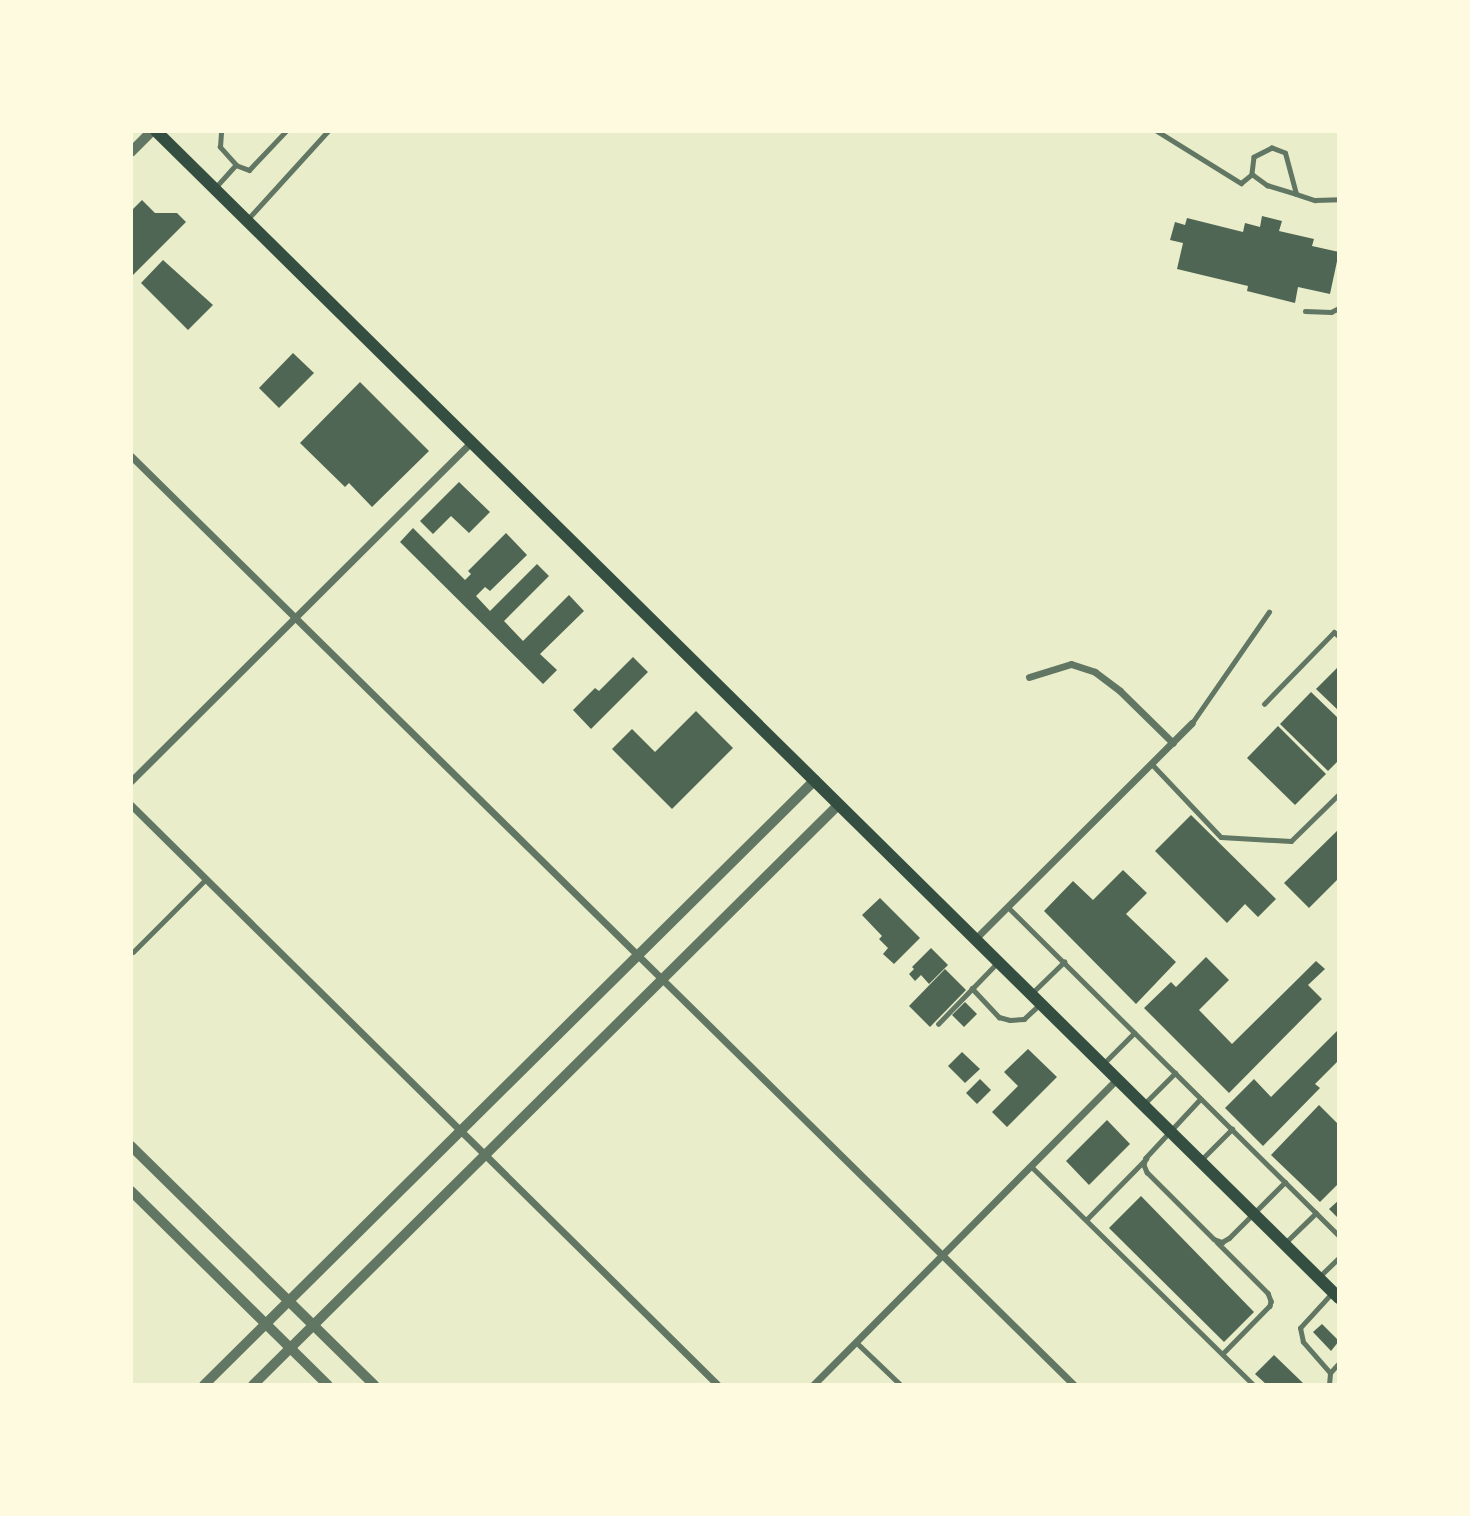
<!DOCTYPE html>
<html>
<head>
<meta charset="utf-8">
<style>
  body { margin:0 }
  #map { position:relative; width:1470px; height:1516px; overflow:hidden; background:#e9edc9; font-family:"DejaVu Sans",sans-serif }
  div>[style] { position:absolute }
  [style*='--x'] { left:calc(var(--x)*1px); top:calc(var(--y)*1px); width:calc(var(--w)*1px); rotate:calc(var(--a)*1deg) }
  .building>* { inset:0; background:#4f6655 }
  .service>* { height:4.5px; margin:-2.25px; padding:0 2.25px; transform-origin:2.25px; border-radius:2.25px; background:#617663 }
  .minor>* { height:7px; margin:-3.5px; padding:0 3.5px; transform-origin:3.5px; border-radius:3.5px; background:#617663 }
  .tertiary>* { height:10px; margin:-5px; padding:0 5px; transform-origin:5px; border-radius:5px; background:#617663 }
  .secondary>* { height:12px; margin:-6px; padding:0 6px; transform-origin:6px; border-radius:6px; background:#344e41 }
  span { translate:-50% -50%; white-space:nowrap; text-align:center; line-height:1.15; -webkit-text-stroke:5px #fefae0; paint-order:stroke }
  .frame { position:absolute; inset:0; border:133px solid #fefae0; pointer-events:none }
</style>
</head>
<body>
<div id="map">
  <div class="building">
    <div style="clip-path:polygon(142px 200px,155px 213px,177px 213px,186px 222px,131px 277px,131px 211px)"></div>
    <div style="clip-path:polygon(1262px 216px,1282px 221px,1279px 231px,1314px 239px,1312px 246px,1339px 252px,1330px 294px,1298px 287px,1295px 303px,1247px 291px,1248px 286px,1177px 269px,1183px 243px,1170px 240px,1175px 222px,1185px 225px,1187px 218px,1243px 232px,1245px 223px,1260px 227px)"></div>
    <div style="clip-path:polygon(163px 260px,213px 305px,188px 330px,141px 283px)"></div>
    <div style="clip-path:polygon(293px 353px,314px 373px,279px 408px,259px 388px)"></div>
    <div style="clip-path:polygon(360px 382px,429px 451px,372px 507px,349px 483px,345px 487px,300px 443px)"></div>
    <div style="clip-path:polygon(459px 482px,490px 512px,469px 533px,451px 516px,433px 534px,420px 521px)"></div>
    <div style="clip-path:polygon(413px 528px,465px 580px,471px 574px,468px 571px,506px 533px,527px 555px,490px 591px,485px 587px,476px 596px,490px 611px,537px 564px,549px 576px,504px 621px,523px 641px,569px 595px,584px 611px,540px 654px,557px 670px,543px 684px,400px 542px)"></div>
    <div style="clip-path:polygon(633px 657px,648px 672px,591px 729px,573px 710px,595px 688px,599px 691px)"></div>
    <div style="clip-path:polygon(1339px 666px,1339px 711px,1316px 689px)"></div>
    <div style="clip-path:polygon(1311px 692px,1339px 719px,1339px 760px,1328px 771px,1280px 724px)"></div>
    <div style="clip-path:polygon(696px 711px,733px 748px,672px 809px,612px 749px,632px 729px,655px 752px)"></div>
    <div style="clip-path:polygon(1278px 726px,1326px 774px,1295px 805px,1247px 758px)"></div>
    <div style="clip-path:polygon(1191px 815px,1276px 899px,1258px 917px,1245px 904px,1227px 923px,1155px 851px)"></div>
    <div style="clip-path:polygon(1339px 829px,1339px 878px,1309px 908px,1284px 883px)"></div>
    <div style="clip-path:polygon(1123px 870px,1147px 893px,1126px 914px,1176px 962px,1136px 1004px,1044px 911px,1073px 881px,1093px 900px)"></div>
    <div style="clip-path:polygon(880px 898px,920px 938px,894px 964px,883px 954px,888px 948px,879px 939px,882px 936px,862px 915px)"></div>
    <div style="clip-path:polygon(931px 948px,948px 965px,929px 984px,921px 975px,915px 981px,909px 974px,914px 969px,912px 967px)"></div>
    <div style="clip-path:polygon(1206px 957px,1229px 980px,1199px 1010px,1232px 1044px,1316px 961px,1325px 969px,1308px 985px,1322px 999px,1229px 1093px,1144px 1008px,1171px 982px,1176px 987px)"></div>
    <div style="clip-path:polygon(945px 969px,966px 990px,930px 1027px,909px 1006px)"></div>
    <div style="clip-path:polygon(965px 1002px,977px 1014px,964px 1027px,952px 1015px)"></div>
    <div style="clip-path:polygon(1339px 1029px,1339px 1060px,1315px 1084px,1320px 1088px,1263px 1146px,1225px 1108px,1254px 1079px,1271px 1097px)"></div>
    <div style="clip-path:polygon(1028px 1049px,1057px 1077px,1007px 1127px,992px 1112px,1018px 1086px,1004px 1072px)"></div>
    <div style="clip-path:polygon(962px 1052px,980px 1069px,965px 1083px,948px 1066px)"></div>
    <div style="clip-path:polygon(980px 1079px,991px 1090px,977px 1104px,966px 1093px)"></div>
    <div style="clip-path:polygon(1319px 1105px,1339px 1125px,1339px 1183px,1320px 1202px,1271px 1155px)"></div>
    <div style="clip-path:polygon(1107px 1120px,1130px 1144px,1089px 1185px,1066px 1161px)"></div>
    <div style="clip-path:polygon(1141px 1196px,1254px 1312px,1224px 1342px,1109px 1228px)"></div>
    <div style="clip-path:polygon(1339px 1200px,1339px 1219px,1329px 1209px)"></div>
    <div style="clip-path:polygon(1322px 1324px,1339px 1341px,1331px 1351px,1313px 1332px)"></div>
    <div style="clip-path:polygon(1274px 1355px,1303px 1383px,1301px 1385px,1267px 1385px,1255px 1374px)"></div>
  </div>
  <div class="service">
    <div style="--x:1157;--y:131;--w:99;--a:31.8"></div>
    <div style="--x:1241;--y:183;--w:14;--a:-39"></div>
    <div style="--x:236;--y:165;--w:14;--a:21"></div>
    <div style="--x:249;--y:170;--w:54;--a:-46.5"></div>
    <div style="--x:215;--y:188;--w:31;--a:-48"></div>
    <div style="--x:236;--y:165;--w:24;--a:-132"></div>
    <div style="--x:220;--y:147;--w:16;--a:-86"></div>
    <div style="--x:1296;--y:194;--w:42;--a:-105"></div>
    <div style="--x:1285;--y:153;--w:14;--a:-159"></div>
    <div style="--x:1272;--y:148;--w:20;--a:153"></div>
    <div style="--x:1254;--y:157;--w:17;--a:97"></div>
    <div style="--x:1252;--y:174;--w:19;--a:36"></div>
    <div style="--x:1267;--y:185;--w:30;--a:17"></div>
    <div style="--x:1296;--y:194;--w:20;--a:18"></div>
    <div style="--x:1315;--y:200;--w:24;--a:-2"></div>
    <div style="--x:247;--y:220;--w:120;--a:-47.7"></div>
    <div style="--x:1305;--y:311;--w:26;--a:2"></div>
    <div style="--x:1331;--y:312;--w:9;--a:-27"></div>
    <div style="--x:1264;--y:704;--w:100;--a:-45.8"></div>
    <div style="--x:1334;--y:632;--w:6;--a:39"></div>
    <div style="--x:1192;--y:723;--w:135;--a:-55.3"></div>
    <div style="--x:1152;--y:764;--w:100;--a:46.6"></div>
    <div style="--x:1221;--y:837;--w:70;--a:3.3"></div>
    <div style="--x:1291;--y:841;--w:67;--a:-44.4"></div>
    <div style="--x:1008;--y:907;--w:467;--a:44.8"></div>
    <div style="--x:133;--y:952;--w:103;--a:-45"></div>
    <div style="--x:972;--y:988;--w:40;--a:47"></div>
    <div style="--x:999;--y:1017;--w:11;--a:15"></div>
    <div style="--x:1010;--y:1020;--w:14;--a:-4"></div>
    <div style="--x:1024;--y:1019;--w:22;--a:-43"></div>
    <div style="--x:1032;--y:993;--w:45;--a:-44.1"></div>
    <div style="--x:938;--y:1024;--w:86;--a:-45.9"></div>
    <div style="--x:1103;--y:1064;--w:44;--a:-45"></div>
    <div style="--x:1201;--y:1099;--w:81;--a:133"></div>
    <div style="--x:1146;--y:1158;--w:7;--a:106"></div>
    <div style="--x:1144;--y:1165;--w:8;--a:67"></div>
    <div style="--x:1147;--y:1172;--w:95;--a:45"></div>
    <div style="--x:1214;--y:1239;--w:9;--a:21"></div>
    <div style="--x:1222;--y:1242;--w:8;--a:-30"></div>
    <div style="--x:1229;--y:1238;--w:79;--a:-45"></div>
    <div style="--x:1144;--y:1104;--w:44;--a:-45"></div>
    <div style="--x:1201;--y:1160;--w:44;--a:-45"></div>
    <div style="--x:1032;--y:1167;--w:311;--a:44.5"></div>
    <div style="--x:1086;--y:1220;--w:86;--a:-45.5"></div>
    <div style="--x:1217;--y:1242;--w:72;--a:45"></div>
    <div style="--x:1268;--y:1293;--w:9;--a:69"></div>
    <div style="--x:1271;--y:1301;--w:5;--a:101"></div>
    <div style="--x:1270;--y:1306;--w:67;--a:134.4"></div>
    <div style="--x:1285;--y:1243;--w:43;--a:-44.1"></div>
    <div style="--x:1319;--y:1277;--w:28;--a:-44"></div>
    <div style="--x:856;--y:1342;--w:62;--a:43.7"></div>
    <div style="--x:1330;--y:1373;--w:13;--a:-48"></div>
    <div style="--x:1329;--y:1385;--w:12;--a:-85"></div>
    <div style="--x:1330;--y:1373;--w:41;--a:-131.1"></div>
    <div style="--x:1303;--y:1342;--w:14;--a:-102"></div>
    <div style="--x:1300;--y:1328;--w:47;--a:-47.6"></div>
  </div>
  <div class="minor">
    <div style="--x:131;--y:456;--w:1324;--a:44.57"></div>
    <div style="--x:1029;--y:677;--w:44;--a:-17.2"></div>
    <div style="--x:1071;--y:664;--w:25;--a:18"></div>
    <div style="--x:1095;--y:672;--w:31;--a:37"></div>
    <div style="--x:1120;--y:691;--w:74;--a:44.5"></div>
    <div style="--x:131;--y:781;--w:480;--a:-44.9"></div>
    <div style="--x:131;--y:805;--w:825;--a:44.66"></div>
    <div style="--x:975;--y:939;--w:306;--a:-44.9"></div>
    <div style="--x:813;--y:1385;--w:431;--a:-45.2"></div>
  </div>
  <div class="tertiary">
    <div style="--x:131;--y:152;--w:30;--a:-45"></div>
    <div style="--x:131;--y:1146;--w:341;--a:44.5"></div>
    <div style="--x:131;--y:1191;--w:276;--a:44.6"></div>
    <div style="--x:204;--y:1385;--w:860;--a:-44.72"></div>
    <div style="--x:253;--y:1385;--w:825;--a:-44.75"></div>
  </div>
  <div class="secondary">
    <div style="--x:156;--y:131;--w:1662;--a:44.61"></div>
  </div>
  <div class="frame"></div>
</div>
</body>
</html>
